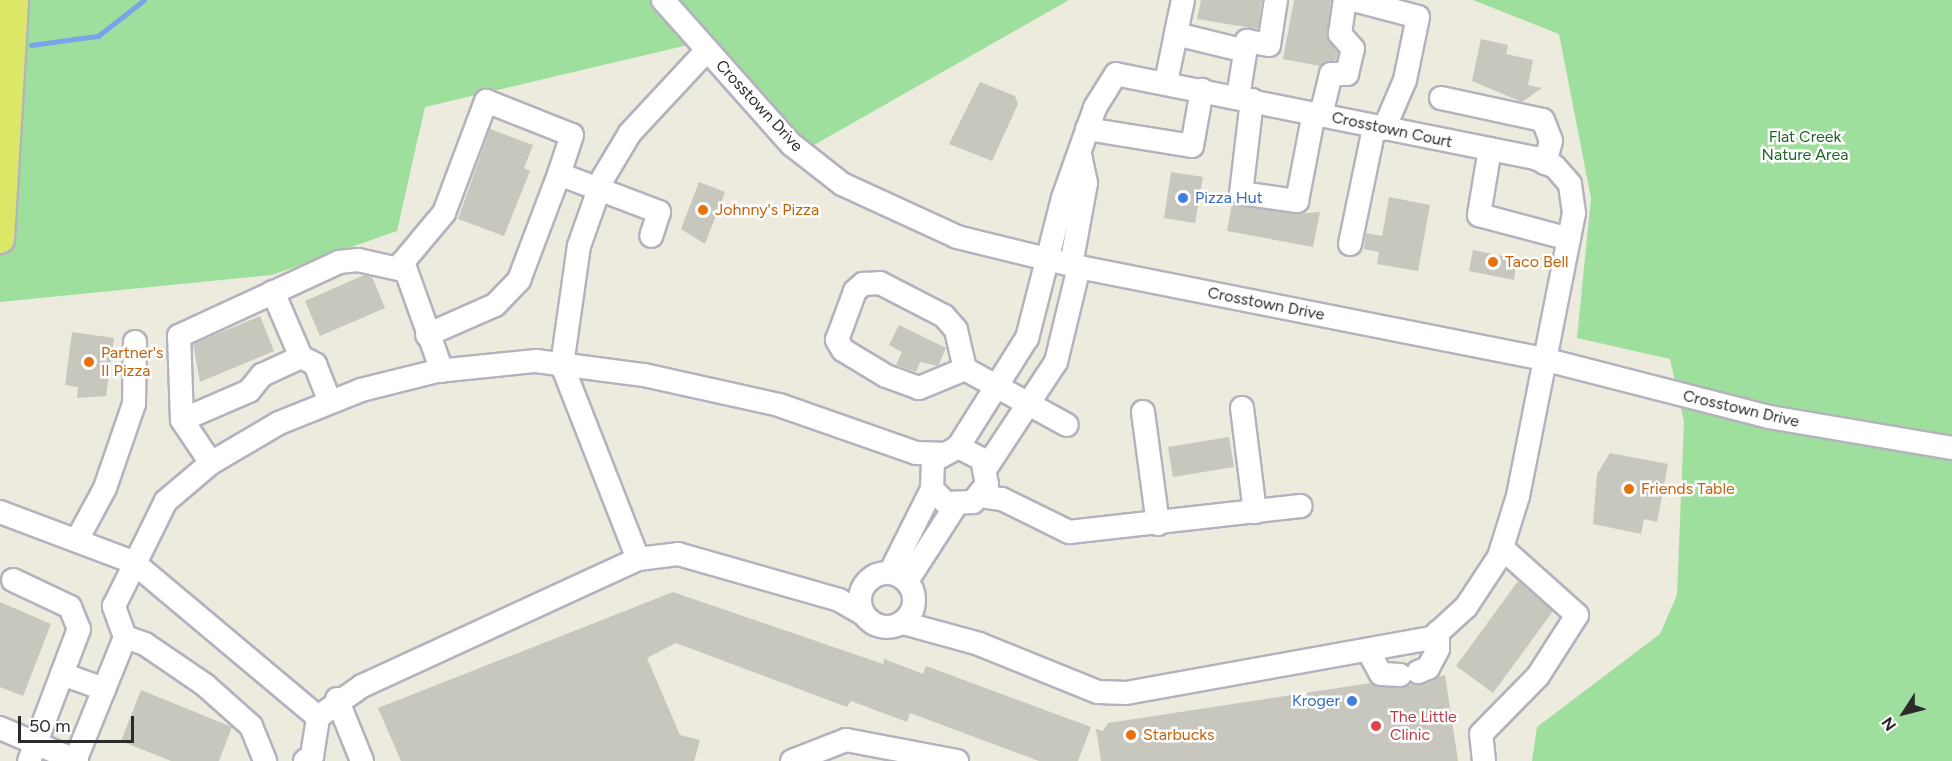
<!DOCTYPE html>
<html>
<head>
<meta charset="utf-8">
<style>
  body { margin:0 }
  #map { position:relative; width:1952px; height:761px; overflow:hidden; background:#ecebde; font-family:Figtree,sans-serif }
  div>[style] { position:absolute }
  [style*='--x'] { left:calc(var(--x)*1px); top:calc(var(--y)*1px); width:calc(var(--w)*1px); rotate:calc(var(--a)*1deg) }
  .green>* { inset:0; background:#9edf9e }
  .stream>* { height:4.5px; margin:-2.25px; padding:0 2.25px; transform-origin:2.25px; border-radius:2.25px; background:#78a4e8 }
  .building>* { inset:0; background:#c8c7be }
  .roads { filter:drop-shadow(2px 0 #b4b2be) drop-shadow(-2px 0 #b4b2be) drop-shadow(0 2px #b4b2be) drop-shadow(0 -2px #b4b2be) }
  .minor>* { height:22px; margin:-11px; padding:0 11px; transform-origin:11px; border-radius:11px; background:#fff }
  .minor>.ring { margin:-11px; padding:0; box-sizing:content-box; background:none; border:22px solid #fff; border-radius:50% }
  .major>* { height:28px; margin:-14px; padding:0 14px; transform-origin:14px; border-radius:14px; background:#dbe867 }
  .dots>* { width:16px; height:16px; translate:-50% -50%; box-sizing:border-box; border:3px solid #fff; border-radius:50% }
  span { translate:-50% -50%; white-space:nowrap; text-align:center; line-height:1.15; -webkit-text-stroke:5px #fff; paint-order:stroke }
  .street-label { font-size:16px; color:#2b2b2b }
  .park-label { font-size:16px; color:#1f6528 }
  .shop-label { font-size:16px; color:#366cbe }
  .left { translate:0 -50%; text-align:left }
  .right { translate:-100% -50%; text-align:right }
  .food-label { font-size:16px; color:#c56008 }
  .health-label { font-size:16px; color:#be3a42 }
  .north { position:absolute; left:1874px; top:683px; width:60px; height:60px; -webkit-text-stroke:4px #fff; paint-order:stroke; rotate:234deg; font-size:16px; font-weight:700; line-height:24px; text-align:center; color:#2b2b2b }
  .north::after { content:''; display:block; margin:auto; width:21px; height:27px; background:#2b2b2b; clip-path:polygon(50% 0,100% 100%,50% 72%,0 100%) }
  .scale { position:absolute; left:18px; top:716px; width:116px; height:27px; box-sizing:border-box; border:3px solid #2b2b2b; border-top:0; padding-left:8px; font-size:18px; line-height:21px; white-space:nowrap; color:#2b2b2b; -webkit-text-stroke:4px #fff; paint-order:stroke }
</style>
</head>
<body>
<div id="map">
  <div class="green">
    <div style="clip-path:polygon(0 0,1069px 0,807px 149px,688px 45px,425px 107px,397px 231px,272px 275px,0 302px)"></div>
    <div style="clip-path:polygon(1473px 0,1952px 0,1952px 761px,1532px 761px,1537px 727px,1660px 634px,1677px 595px,1684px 422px,1670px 359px,1577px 338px,1591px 198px,1559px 34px)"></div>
  </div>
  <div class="stream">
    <div style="--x:31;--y:45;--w:68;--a:-7.7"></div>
    <div style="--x:98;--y:36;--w:58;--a:-38"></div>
  </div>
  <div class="building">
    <div style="clip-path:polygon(1201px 0,1262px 0,1258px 29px,1197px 19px)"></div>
    <div style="clip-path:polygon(1294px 0,1331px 0,1327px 37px,1338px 53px,1336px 60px,1320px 66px,1283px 59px)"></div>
    <div style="clip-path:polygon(1481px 39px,1508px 45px,1506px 54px,1533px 60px,1528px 85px,1542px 88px,1522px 102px,1472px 81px)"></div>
    <div style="clip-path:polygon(980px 82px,1015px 96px,1018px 104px,992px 161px,949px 144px)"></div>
    <div style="clip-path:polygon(490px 129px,533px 145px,524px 168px,530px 171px,504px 236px,458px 219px)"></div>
    <div style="clip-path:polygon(1171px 172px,1203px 177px,1195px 223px,1164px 218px)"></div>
    <div style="clip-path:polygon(699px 182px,725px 192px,705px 244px,681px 229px)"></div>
    <div style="clip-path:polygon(1389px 197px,1430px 205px,1418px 271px,1377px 264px,1379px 252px,1364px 249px,1366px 233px,1382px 236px)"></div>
    <div style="clip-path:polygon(1232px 203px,1295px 214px,1320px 212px,1313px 247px,1227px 231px)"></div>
    <div style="clip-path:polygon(1473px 250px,1517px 259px,1514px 280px,1469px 271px)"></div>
    <div style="clip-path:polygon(364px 275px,372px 277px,385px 308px,320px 336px,305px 301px)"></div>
    <div style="clip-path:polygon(260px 316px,274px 351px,200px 382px,193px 344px)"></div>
    <div style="clip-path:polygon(899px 325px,946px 348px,938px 366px,920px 362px,916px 372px,896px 365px,902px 352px,889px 345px)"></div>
    <div style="clip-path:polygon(72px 332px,114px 338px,106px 396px,77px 398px,78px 387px,65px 385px)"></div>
    <div style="clip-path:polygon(1229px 437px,1234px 467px,1173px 477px,1168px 447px)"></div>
    <div style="clip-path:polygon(1610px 453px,1668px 464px,1657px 522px,1644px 519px,1641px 534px,1593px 524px,1597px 474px)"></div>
    <div style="clip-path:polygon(1518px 581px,1553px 611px,1493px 693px,1456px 666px)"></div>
    <div style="clip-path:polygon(673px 592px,883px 664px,884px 659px,923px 674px,926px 666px,1091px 727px,1078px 761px,1039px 761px,910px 713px,907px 722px,851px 701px,847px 707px,676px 643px,647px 658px,680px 735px,700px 740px,694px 761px,401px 761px,378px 708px)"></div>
    <div style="clip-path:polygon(0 602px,51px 624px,23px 696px,0 687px)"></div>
    <div style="clip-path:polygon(1445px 675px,1458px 761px,1101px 761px,1096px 729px,1103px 731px,1108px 723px,1371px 683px,1400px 688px)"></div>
    <div style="clip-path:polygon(141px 690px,232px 727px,219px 761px,171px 761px,121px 741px)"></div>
  </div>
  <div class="roads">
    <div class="minor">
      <div style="--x:663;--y:0;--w:193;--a:48.4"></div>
      <div style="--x:791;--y:144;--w:65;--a:38.1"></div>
      <div style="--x:842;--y:184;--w:127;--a:24.7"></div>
      <div style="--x:957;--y:237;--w:126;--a:13.8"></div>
      <div style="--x:1079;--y:267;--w:477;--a:11.2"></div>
      <div style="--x:1547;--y:360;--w:229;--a:14.4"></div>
      <div style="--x:1769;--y:417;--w:186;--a:9.6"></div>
      <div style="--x:1183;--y:0;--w:35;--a:102"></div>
      <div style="--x:1176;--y:34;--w:71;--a:13.8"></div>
      <div style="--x:1354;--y:0;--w:66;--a:14.9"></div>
      <div style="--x:1418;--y:17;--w:64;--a:101.7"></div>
      <div style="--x:1405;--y:80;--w:53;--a:113.2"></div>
      <div style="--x:1166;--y:82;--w:49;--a:-78.2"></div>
      <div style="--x:1238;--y:97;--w:57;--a:-80.9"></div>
      <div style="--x:1247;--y:41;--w:22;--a:10"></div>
      <div style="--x:1269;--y:45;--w:46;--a:-81.2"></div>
      <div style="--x:1441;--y:98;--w:104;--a:12.2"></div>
      <div style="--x:1543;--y:120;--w:22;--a:69"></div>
      <div style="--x:1551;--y:141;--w:23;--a:105"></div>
      <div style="--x:1252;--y:100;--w:94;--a:96.7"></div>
      <div style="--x:1241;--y:193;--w:57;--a:8.1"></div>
      <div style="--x:1297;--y:201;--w:90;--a:-79.1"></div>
      <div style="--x:1321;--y:115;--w:42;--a:-76.3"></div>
      <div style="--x:1331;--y:74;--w:16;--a:0"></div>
      <div style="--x:1347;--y:74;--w:26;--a:-77"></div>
      <div style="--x:1353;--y:49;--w:20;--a:-131"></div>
      <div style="--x:1340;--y:34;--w:34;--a:-82"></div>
      <div style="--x:1087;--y:129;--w:106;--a:9.2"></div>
      <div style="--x:1192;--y:146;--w:57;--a:-79.9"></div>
      <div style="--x:1490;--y:149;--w:67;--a:99.5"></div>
      <div style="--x:1479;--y:215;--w:93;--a:14.9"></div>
      <div style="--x:1350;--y:244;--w:118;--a:-78.3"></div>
      <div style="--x:1071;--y:265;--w:83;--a:-79.6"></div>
      <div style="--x:1086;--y:183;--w:30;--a:-102"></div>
      <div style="--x:880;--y:283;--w:72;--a:27.3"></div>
      <div style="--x:944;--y:316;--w:18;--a:49"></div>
      <div style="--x:956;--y:330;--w:40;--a:77"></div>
      <div style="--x:965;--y:369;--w:50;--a:157.6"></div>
      <div style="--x:919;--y:388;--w:35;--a:-160"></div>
      <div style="--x:886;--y:376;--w:50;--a:-148.8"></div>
      <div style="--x:843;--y:350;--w:12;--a:-121"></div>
      <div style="--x:837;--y:340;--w:52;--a:-69.8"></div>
      <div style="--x:855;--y:291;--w:11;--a:-41"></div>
      <div style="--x:863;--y:284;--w:17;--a:-3"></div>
      <div style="--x:273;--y:292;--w:71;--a:66.7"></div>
      <div style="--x:427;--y:335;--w:74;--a:-23.8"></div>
      <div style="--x:495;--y:305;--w:35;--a:-46"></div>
      <div style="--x:519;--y:280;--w:113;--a:-69.3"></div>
      <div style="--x:965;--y:369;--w:116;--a:28.8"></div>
      <div style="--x:442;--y:371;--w:116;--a:-109.7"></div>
      <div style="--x:403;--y:262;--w:64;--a:-50.1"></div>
      <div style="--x:444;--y:213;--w:120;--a:-69.4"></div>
      <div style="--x:486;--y:101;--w:92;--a:21.6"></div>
      <div style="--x:572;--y:135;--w:41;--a:108.4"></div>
      <div style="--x:559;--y:174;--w:107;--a:20.8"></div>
      <div style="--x:659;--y:212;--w:25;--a:108"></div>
      <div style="--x:1242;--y:408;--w:105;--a:82.9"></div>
      <div style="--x:1143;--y:412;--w:113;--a:82.4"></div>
      <div style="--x:182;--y:420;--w:84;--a:-92"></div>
      <div style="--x:179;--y:336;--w:176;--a:-24.8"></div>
      <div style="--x:339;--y:262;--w:19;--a:-6"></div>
      <div style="--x:358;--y:260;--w:46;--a:12.5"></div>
      <div style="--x:211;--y:463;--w:52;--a:-124"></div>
      <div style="--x:182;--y:420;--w:73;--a:-23.4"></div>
      <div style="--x:249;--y:391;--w:21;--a:-51"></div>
      <div style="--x:262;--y:375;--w:43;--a:-24.8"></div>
      <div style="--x:301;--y:357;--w:16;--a:27"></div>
      <div style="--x:315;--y:364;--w:41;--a:68.5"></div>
      <div style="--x:986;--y:468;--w:127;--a:-56.6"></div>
      <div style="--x:1056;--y:362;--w:98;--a:-76.4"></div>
      <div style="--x:980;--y:496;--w:22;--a:8"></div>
      <div style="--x:1002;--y:499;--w:75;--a:26.2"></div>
      <div style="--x:1069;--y:532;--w:233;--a:-6.4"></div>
      <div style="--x:0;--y:512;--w:142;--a:20.6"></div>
      <div style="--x:133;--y:562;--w:241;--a:40"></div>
      <div style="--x:318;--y:717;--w:54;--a:-35.2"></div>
      <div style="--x:362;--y:686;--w:304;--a:-24.7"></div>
      <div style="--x:638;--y:559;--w:40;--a:-7.1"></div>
      <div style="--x:678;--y:554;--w:167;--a:15.9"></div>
      <div style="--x:839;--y:600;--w:28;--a:30"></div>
      <div style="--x:78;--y:538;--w:57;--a:-61.6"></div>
      <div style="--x:105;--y:488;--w:89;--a:-71"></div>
      <div style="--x:134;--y:404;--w:62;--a:-89.1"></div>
      <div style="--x:638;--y:559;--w:208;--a:-111.4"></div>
      <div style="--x:562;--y:365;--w:120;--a:-81.9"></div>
      <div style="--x:579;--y:246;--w:72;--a:-70.6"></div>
      <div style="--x:603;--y:178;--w:52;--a:-59"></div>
      <div style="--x:630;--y:133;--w:113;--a:-47.1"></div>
      <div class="ring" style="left:860px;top:573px;width:32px;height:32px"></div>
      <div style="--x:890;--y:573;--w:94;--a:-63.4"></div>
      <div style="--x:932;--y:489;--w:28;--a:-88"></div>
      <div style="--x:933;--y:461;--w:29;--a:-29"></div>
      <div style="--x:958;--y:447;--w:27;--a:27"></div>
      <div style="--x:982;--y:459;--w:25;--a:79"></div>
      <div style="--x:987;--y:484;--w:23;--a:128"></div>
      <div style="--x:973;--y:502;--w:27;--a:178"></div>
      <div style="--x:946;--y:503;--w:20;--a:-135"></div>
      <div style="--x:13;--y:580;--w:63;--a:25.3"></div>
      <div style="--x:70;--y:607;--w:24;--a:68"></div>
      <div style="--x:79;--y:629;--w:141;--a:110.7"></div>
      <div style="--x:907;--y:581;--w:90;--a:-57.2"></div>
      <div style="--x:903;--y:623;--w:79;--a:15.4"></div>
      <div style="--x:979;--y:644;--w:128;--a:22"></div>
      <div style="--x:1098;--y:692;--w:28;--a:2"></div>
      <div style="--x:1126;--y:693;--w:311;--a:-10.2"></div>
      <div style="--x:1432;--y:638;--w:46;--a:-42.4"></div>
      <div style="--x:1466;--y:607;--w:60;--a:-56.6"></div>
      <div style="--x:1499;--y:557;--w:64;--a:-72.7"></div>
      <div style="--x:1518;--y:496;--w:288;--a:-78.8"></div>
      <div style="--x:1574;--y:213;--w:29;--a:-98"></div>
      <div style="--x:1570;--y:184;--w:23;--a:-131"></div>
      <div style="--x:1555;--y:167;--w:22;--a:-156"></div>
      <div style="--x:1535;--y:158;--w:427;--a:-168.7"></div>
      <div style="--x:1116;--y:74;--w:40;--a:122"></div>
      <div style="--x:1095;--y:108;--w:96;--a:109.6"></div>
      <div style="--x:1063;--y:198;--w:145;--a:104.4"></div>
      <div style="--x:1027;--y:338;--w:129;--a:122.3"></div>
      <div style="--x:125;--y:637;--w:21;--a:19"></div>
      <div style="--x:145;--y:644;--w:73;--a:34.3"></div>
      <div style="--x:205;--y:685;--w:62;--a:41.7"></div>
      <div style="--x:251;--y:726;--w:38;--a:68"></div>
      <div style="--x:1368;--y:650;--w:27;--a:62"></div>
      <div style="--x:1381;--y:674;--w:19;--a:3"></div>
      <div style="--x:1418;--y:672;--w:11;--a:-22"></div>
      <div style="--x:1428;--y:668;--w:21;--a:-62"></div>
      <div style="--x:1438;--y:649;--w:17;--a:-90"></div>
      <div style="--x:62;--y:674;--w:45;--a:19.7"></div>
      <div style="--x:337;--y:699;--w:67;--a:68"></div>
      <div style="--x:0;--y:728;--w:84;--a:23.2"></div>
      <div style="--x:75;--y:761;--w:134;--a:-68"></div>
      <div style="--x:125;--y:637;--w:33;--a:-110"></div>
      <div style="--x:114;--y:606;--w:117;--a:-63.7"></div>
      <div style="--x:166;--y:501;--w:59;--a:-40.2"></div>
      <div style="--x:211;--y:463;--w:79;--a:-30.5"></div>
      <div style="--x:279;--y:423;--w:88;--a:-21.9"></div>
      <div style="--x:361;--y:390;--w:78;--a:-14"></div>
      <div style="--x:437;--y:371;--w:100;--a:-5.8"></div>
      <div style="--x:536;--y:361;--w:109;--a:7.4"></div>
      <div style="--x:644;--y:375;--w:138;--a:12.5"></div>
      <div style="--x:779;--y:405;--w:145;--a:19.3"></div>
      <div style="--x:916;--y:453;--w:24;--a:2"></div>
      <div style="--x:305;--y:761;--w:9;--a:-36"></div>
      <div style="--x:312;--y:756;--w:39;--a:-81"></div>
      <div style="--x:792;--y:761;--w:58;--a:-21.3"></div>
      <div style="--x:846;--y:740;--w:113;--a:10.7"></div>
      <div style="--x:1484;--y:761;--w:27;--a:-96"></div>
      <div style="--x:1481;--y:734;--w:81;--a:-45.5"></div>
      <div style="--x:1538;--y:676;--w:72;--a:-57.4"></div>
      <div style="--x:1577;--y:615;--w:101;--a:-138.2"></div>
    </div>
    <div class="major">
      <div style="--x:0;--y:239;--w:239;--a:-86.6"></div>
    </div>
  </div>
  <div class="dots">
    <div style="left:1183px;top:198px;background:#3f7fe0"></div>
    <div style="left:703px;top:210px;background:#e8710a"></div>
    <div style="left:1493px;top:262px;background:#e8710a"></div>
    <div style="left:89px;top:362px;background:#e8710a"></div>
    <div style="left:1629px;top:489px;background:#e8710a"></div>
    <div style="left:1352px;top:701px;background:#3f7fe0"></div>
    <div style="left:1376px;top:726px;background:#e0444e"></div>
    <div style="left:1131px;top:735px;background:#e8710a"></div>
  </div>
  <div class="street-label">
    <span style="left:759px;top:106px;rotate:47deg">Crosstown Drive</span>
    <span style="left:1392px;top:130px;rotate:12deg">Crosstown Court</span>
    <span style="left:1266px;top:304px;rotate:11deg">Crosstown Drive</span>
    <span style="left:1741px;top:409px;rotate:13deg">Crosstown Drive</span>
  </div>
  <div class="park-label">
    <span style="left:1805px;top:146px">Flat Creek<br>Nature Area</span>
  </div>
  <div class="shop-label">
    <span class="left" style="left:1195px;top:198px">Pizza Hut</span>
    <span class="right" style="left:1340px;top:701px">Kroger</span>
  </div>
  <div class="food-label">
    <span class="left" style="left:715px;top:210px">Johnny's Pizza</span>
    <span class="left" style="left:1505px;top:262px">Taco Bell</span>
    <span class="left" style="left:101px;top:362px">Partner's<br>II Pizza</span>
    <span class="left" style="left:1641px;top:489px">Friends Table</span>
    <span class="left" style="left:1143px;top:735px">Starbucks</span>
  </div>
  <div class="health-label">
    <span class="left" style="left:1390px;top:726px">The Little<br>Clinic</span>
  </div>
  <div class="north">N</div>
  <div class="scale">50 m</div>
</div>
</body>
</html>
